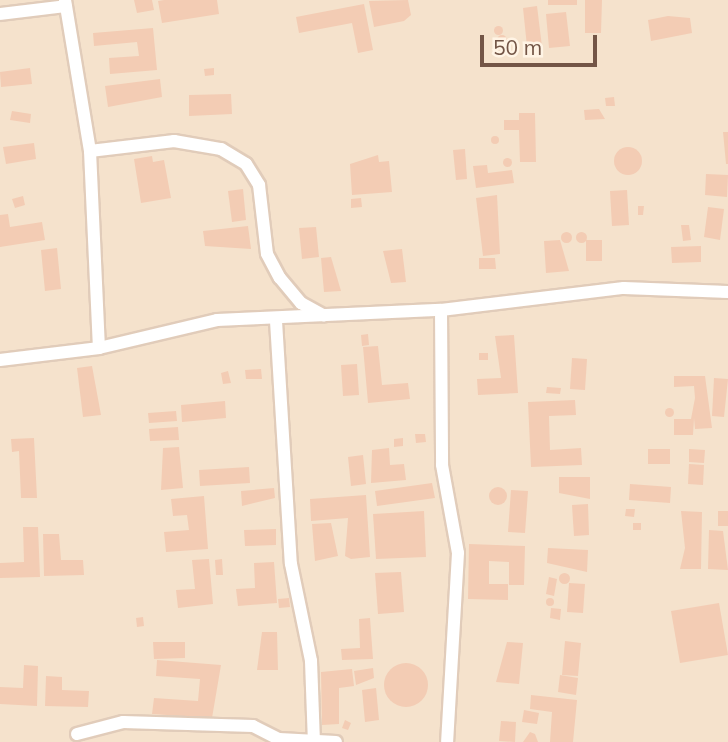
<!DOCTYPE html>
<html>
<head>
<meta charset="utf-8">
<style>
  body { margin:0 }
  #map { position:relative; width:728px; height:742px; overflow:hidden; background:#fdf0de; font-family:Mulish,sans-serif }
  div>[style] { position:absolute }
  .residential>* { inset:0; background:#f5e2cc }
  .building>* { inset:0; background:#f3ccb4 }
  .round { border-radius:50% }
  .roads { filter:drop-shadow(2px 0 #e1ccba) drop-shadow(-2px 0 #e1ccba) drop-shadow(0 2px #e1ccba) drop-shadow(0 -2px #e1ccba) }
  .street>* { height:12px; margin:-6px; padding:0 6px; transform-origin:6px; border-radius:6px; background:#fff }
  span { translate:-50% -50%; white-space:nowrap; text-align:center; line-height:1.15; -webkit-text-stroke:5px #fff4e5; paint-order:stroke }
  .scale { position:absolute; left:480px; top:35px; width:117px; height:32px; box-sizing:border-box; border:4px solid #735546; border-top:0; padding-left:9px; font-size:21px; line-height:24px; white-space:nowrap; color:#735546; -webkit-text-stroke:5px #fff4e5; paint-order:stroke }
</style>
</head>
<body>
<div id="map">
  <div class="residential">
    <i style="clip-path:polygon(0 0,728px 0,728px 742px,0 742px)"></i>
  </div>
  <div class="building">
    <i style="clip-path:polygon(134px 0,152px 0,154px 10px,137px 13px)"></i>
    <i style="clip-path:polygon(164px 0,217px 0,219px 14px,162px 23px,158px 1px)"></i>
    <i style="clip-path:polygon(408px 0,411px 15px,404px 21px,374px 27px,369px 1px)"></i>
    <i style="clip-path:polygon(548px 0,577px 0,577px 5px,548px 5px)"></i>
    <i style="clip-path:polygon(585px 0,602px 0,601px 33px,585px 33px)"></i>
    <i style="clip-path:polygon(364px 4px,373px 50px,358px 53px,352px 23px,299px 33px,296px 17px)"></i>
    <i style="clip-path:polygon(537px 6px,543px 55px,528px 56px,523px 8px)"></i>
    <i style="clip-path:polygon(566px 12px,570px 46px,549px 48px,546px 14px)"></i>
    <i style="clip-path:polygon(668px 16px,690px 18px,692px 33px,651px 41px,648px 20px)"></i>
    <i class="round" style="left:493.5px;top:25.5px;width:9px;height:9px"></i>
    <i style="clip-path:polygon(153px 28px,157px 70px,110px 74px,109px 58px,139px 56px,137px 42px,94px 46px,93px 33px)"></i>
    <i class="round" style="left:497px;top:35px;width:10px;height:10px"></i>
    <i style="clip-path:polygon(30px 68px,32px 84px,1px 87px,0 72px)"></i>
    <i style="clip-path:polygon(214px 68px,214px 75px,205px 76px,204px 69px)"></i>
    <i style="clip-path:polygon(160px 79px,162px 97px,108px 107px,105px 86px)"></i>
    <i style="clip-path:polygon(231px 94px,232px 114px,189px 116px,189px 95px)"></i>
    <i style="clip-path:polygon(614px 97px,615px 106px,606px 106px,605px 98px)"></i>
    <i style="clip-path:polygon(599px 109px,605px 119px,585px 120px,584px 110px)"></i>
    <i style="clip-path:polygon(12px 111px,31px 114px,30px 123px,10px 120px)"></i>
    <i style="clip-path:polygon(519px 113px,535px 113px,536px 162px,520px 162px,519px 130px,504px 130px,504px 120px,519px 120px)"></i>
    <i style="clip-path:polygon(723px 132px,728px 132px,728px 164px,726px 164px)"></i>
    <i class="round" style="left:491px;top:136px;width:8px;height:8px"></i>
    <i style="clip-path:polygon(34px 143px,36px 159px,6px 164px,3px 147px)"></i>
    <i class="round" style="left:614px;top:147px;width:28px;height:28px"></i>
    <i style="clip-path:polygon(465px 149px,467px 179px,456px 180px,453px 150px)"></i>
    <i style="clip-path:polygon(378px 155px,379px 162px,389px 161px,392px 192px,352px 195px,350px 164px)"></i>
    <i style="clip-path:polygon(152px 156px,153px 162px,164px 160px,171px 198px,141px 203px,134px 159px)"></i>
    <i class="round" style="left:502.5px;top:157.5px;width:9px;height:9px"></i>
    <i style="clip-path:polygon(487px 165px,488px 173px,512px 170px,514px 183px,476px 188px,473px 166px)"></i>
    <i style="clip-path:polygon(706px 174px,728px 175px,727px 197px,705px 195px)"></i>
    <i style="clip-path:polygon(243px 189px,246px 220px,232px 222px,228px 191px)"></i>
    <i style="clip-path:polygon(627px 190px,629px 225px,612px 226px,610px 191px)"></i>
    <i style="clip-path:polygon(497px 195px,500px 254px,483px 256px,476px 198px)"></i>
    <i style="clip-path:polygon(23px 196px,25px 205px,15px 208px,12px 199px)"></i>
    <i style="clip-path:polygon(361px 198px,362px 207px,351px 208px,351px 199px)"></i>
    <i style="clip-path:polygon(638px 206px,644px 206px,643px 215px,638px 215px)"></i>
    <i style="clip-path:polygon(708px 207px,724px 209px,720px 240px,704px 237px)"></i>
    <i style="clip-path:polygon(8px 214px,10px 227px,42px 222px,45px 240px,0 247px,0 215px)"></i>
    <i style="clip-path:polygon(681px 225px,689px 225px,691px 240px,683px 241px)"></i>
    <i style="clip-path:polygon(248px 226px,251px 249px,205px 246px,203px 231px)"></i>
    <i style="clip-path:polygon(316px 227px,319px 257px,302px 259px,299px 228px)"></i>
    <i class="round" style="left:575.5px;top:231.5px;width:11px;height:11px"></i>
    <i class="round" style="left:560.5px;top:231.5px;width:11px;height:11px"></i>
    <i style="clip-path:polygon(560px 240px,569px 271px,546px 273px,544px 241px)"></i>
    <i style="clip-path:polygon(586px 240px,602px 240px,602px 261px,586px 261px)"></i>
    <i style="clip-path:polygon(701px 246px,701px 262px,672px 263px,671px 247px)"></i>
    <i style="clip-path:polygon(57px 248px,61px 289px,45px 291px,41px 250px)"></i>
    <i style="clip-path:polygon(402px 249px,406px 282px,391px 283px,383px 251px)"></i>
    <i style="clip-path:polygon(331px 257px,341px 291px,324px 292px,321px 258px)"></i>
    <i style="clip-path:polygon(479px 258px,495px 258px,496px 269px,479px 269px)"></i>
    <i style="clip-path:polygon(368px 334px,369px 345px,362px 346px,361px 335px)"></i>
    <i style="clip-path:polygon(514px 335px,518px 393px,478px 395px,477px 379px,501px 378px,495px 336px)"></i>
    <i style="clip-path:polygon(378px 346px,382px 385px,408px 383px,410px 399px,368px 403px,363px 347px)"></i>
    <i style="clip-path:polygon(479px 353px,488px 353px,488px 360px,479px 360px)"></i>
    <i style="clip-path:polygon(572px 358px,587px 359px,585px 390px,570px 389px)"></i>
    <i style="clip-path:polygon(357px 364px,359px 395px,343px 396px,341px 365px)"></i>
    <i style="clip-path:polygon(92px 366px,101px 415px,83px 417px,77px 368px)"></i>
    <i style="clip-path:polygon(261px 369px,262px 379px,246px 379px,245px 370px)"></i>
    <i style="clip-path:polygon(228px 371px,231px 383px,223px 384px,221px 373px)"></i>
    <i style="clip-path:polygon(674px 376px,705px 376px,712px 428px,695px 429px,694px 418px,693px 435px,674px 435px,674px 419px,691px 419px,695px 398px,694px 386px,674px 387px)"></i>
    <i style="clip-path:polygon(714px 378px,728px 379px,724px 417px,712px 416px)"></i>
    <i style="clip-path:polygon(547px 387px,561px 388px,560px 394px,546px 393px)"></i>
    <i style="clip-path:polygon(575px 400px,576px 415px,549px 416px,550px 450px,581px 448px,582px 465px,531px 467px,528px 402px)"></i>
    <i style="clip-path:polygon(225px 401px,226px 418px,182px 422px,181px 405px)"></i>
    <i class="round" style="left:664.5px;top:407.5px;width:9px;height:9px"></i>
    <i style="clip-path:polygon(176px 411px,177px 421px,149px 423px,148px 413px)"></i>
    <i style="clip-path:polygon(178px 427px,179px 440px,150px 441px,149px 429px)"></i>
    <i style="clip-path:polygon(415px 434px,425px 434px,426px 442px,416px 443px)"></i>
    <i style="clip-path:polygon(34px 438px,37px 498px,21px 498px,19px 451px,12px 452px,11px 439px)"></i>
    <i style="clip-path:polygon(403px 438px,403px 446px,394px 447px,394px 439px)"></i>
    <i style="clip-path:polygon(179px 447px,183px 488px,161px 490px,163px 448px)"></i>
    <i style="clip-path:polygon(389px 448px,390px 465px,404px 464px,406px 480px,371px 483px,372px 450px)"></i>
    <i style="clip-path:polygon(648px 449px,670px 449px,670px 464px,648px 464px)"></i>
    <i style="clip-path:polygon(689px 449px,705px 450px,704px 463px,689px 462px)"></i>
    <i style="clip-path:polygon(363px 455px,366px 484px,351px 486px,348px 457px)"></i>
    <i style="clip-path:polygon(689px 464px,704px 465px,703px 485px,688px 484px)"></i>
    <i style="clip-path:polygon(249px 467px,250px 483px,200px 486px,199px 470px)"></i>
    <i style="clip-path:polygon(559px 477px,590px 477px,590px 499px,559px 493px)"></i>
    <i style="clip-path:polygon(432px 483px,435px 498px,377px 506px,375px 491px)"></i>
    <i style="clip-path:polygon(630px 484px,671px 487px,670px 503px,629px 500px)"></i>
    <i class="round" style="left:489px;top:487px;width:18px;height:18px"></i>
    <i style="clip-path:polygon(274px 488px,275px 498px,242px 506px,241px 491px)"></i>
    <i style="clip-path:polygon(511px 490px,528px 491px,525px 533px,508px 532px)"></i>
    <i style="clip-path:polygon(366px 495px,370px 557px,351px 559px,345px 556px,348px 518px,311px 521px,310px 499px)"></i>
    <i style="clip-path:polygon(204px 496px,208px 549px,166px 552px,164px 532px,189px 530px,187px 515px,173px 516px,171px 499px)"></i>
    <i style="clip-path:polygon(588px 504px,589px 535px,574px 536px,572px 505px)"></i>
    <i style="clip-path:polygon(626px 509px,635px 509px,634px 517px,625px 516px)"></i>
    <i style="clip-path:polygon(424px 511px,426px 557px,376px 559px,373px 514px)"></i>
    <i style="clip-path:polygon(681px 511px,702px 512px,701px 569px,680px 569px,685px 548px)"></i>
    <i style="clip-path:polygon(718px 511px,728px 511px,728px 526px,718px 526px)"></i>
    <i style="clip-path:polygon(331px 523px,338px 556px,315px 561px,312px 524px)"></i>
    <i style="clip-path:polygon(633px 523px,641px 523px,641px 530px,633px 530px)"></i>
    <i style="clip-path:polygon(23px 527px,38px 527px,40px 577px,0 578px,0 563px,24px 562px)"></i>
    <i style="clip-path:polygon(276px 529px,276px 545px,245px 546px,244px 530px)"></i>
    <i style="clip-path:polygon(709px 530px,723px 531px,728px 570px,708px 569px)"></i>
    <i style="clip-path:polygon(43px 534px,59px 534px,61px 560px,83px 560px,84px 575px,44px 576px)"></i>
    <i style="clip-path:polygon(469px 544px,525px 546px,524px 585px,509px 585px,509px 562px,489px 561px,489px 584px,508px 584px,508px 600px,468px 599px)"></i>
    <i style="clip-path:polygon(548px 548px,588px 550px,587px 572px,547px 563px)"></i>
    <i style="clip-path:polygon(209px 559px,213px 604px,178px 608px,176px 590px,195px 589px,192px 560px)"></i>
    <i style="clip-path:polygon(222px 559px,223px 575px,216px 575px,215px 560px)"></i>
    <i style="clip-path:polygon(274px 562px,277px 603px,238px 606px,236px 589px,255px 588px,254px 563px)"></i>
    <i style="clip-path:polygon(401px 572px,404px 612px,378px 614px,375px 573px)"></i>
    <i class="round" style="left:558.5px;top:572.5px;width:11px;height:11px"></i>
    <i style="clip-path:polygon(549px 577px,557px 579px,554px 596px,546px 594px)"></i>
    <i style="clip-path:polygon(569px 583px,585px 584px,583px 613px,567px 612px)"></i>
    <i class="round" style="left:546px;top:598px;width:8px;height:8px"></i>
    <i style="clip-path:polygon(289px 598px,290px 607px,279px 608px,278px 599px)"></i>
    <i style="clip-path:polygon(719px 603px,728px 655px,680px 663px,671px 611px)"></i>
    <i style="clip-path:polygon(551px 608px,561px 609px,560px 620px,550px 618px)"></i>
    <i style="clip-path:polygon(143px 617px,144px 626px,137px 627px,136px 618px)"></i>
    <i style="clip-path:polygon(370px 618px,373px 659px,342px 660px,341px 649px,360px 648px,359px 619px)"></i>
    <i style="clip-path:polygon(262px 632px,277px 632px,278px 670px,257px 670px)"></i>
    <i style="clip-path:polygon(565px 641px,581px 643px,578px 676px,562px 675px)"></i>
    <i style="clip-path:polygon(153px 642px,185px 642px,185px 658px,154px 659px)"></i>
    <i style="clip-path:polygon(507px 642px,523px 643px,519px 684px,496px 682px)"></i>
    <i style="clip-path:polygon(157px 660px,221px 665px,212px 718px,152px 714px,154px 698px,198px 701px,200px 679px,156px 676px)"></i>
    <i class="round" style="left:384px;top:663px;width:44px;height:44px"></i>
    <i style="clip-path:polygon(24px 665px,38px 666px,37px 706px,0 704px,0 687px,23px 688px)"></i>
    <i style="clip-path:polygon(373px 668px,374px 678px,356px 685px,354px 671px)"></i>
    <i style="clip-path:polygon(352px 669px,354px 686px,339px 688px,339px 724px,322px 725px,321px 672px)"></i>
    <i style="clip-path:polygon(560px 675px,578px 678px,576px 695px,558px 692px)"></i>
    <i style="clip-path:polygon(46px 676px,62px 677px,62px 690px,89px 691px,88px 707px,45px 706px)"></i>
    <i style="clip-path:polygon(376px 688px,379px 720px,365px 722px,362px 690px)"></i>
    <i style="clip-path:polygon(531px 695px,577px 700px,573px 742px,550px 742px,552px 712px,530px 709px)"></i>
    <i style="clip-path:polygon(524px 710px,539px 713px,537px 724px,522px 722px)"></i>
    <i style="clip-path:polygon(345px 720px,351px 723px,348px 730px,342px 728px)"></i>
    <i style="clip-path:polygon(501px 721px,516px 722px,515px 742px,499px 741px)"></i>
    <i style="clip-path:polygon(530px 732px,535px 734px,538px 742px,523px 742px)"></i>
  </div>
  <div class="roads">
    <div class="street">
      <i style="left:65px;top:0;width:153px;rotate:80.6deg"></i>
      <i style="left:90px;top:151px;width:197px;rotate:87.4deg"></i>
      <i style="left:0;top:14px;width:66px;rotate:-6.9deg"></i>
      <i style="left:90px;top:151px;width:85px;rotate:-6.8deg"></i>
      <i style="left:174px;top:141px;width:48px;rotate:9.7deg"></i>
      <i style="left:221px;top:149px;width:29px;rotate:31deg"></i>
      <i style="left:246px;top:164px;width:25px;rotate:58deg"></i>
      <i style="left:259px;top:185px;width:69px;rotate:83.4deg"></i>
      <i style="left:267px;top:254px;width:27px;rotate:62deg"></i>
      <i style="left:280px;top:278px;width:33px;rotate:50deg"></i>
      <i style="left:301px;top:303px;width:26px;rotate:29deg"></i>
      <i style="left:441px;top:310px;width:155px;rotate:89.6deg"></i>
      <i style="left:442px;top:465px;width:89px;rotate:79.7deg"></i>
      <i style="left:458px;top:553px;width:189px;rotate:93.3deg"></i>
      <i style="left:276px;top:321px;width:243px;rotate:86.5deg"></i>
      <i style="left:291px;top:564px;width:99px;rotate:78.3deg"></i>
      <i style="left:311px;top:661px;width:81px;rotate:87.9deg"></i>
      <i style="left:0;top:360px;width:100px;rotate:-6.9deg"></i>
      <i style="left:99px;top:348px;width:121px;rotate:-13.3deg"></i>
      <i style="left:217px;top:320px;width:224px;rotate:-2.6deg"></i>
      <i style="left:441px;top:310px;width:184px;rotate:-6.9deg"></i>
      <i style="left:624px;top:288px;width:104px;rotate:2.2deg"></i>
      <i style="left:77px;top:734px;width:48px;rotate:-14.6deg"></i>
      <i style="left:123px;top:722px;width:130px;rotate:1.8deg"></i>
      <i style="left:253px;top:726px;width:29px;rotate:27deg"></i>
      <i style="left:279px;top:739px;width:57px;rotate:3deg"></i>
    </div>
  </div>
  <div class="scale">50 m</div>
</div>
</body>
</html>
